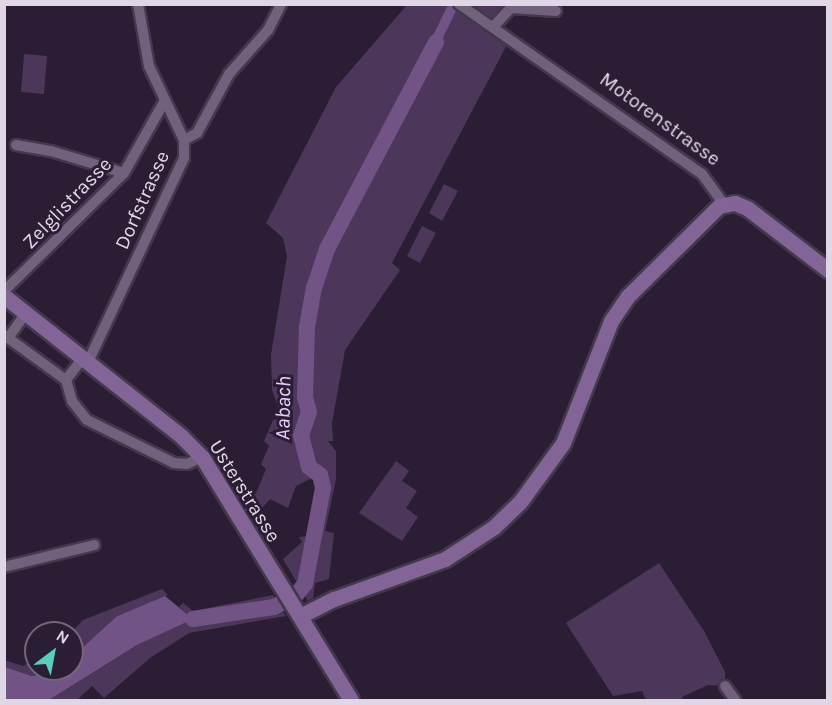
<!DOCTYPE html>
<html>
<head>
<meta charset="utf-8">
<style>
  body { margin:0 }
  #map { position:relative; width:832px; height:705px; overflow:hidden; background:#2b1d34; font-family:Karla,sans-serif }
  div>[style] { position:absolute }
  .green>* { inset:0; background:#4c375a }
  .water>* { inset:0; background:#715385 }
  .river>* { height:16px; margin:-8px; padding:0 8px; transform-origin:8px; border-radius:8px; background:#715385 }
  .roads { filter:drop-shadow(2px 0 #44384c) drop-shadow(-2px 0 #44384c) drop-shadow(0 2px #44384c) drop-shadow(0 -2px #44384c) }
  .street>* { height:10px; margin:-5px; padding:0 5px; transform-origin:5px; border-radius:5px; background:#71617c }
  .secondary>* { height:15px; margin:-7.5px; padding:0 7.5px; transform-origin:7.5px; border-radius:7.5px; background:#836497 }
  span { translate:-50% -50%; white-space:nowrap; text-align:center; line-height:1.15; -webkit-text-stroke:6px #2b1d34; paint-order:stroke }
  .street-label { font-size:20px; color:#e0d7e6 }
  .water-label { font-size:21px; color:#e9cefd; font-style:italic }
  .frame { position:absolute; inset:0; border:6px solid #e0d7e6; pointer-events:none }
  .north { position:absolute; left:24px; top:621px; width:60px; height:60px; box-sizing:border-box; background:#2b1d34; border:2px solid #73677b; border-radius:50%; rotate:32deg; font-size:16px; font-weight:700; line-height:24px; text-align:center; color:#e0d7e6 }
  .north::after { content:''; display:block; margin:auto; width:21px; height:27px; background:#5acebd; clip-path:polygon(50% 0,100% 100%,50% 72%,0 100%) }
</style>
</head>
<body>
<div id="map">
  <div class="green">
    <i style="clip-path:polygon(407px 5px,525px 5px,511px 8px,494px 25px,511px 37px,392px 263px,400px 270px,345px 350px,332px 423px,333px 441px,328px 441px,336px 451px,336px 479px,325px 531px,334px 533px,329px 579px,315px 583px,313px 598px,308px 601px,283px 559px,302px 542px,299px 537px,309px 536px,319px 481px,310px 479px,296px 486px,288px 508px,270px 499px,251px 521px,230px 485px,256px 493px,266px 469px,261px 464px,269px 446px,264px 441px,273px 420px,282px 418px,272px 390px,271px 355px,287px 256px,283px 238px,266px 223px,336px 87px)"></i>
    <i style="clip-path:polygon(24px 54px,47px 56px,44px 94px,21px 92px)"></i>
    <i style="clip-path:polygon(444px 184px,458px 191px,442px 221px,429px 213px)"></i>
    <i style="clip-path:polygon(422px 226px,436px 233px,420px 263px,407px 256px)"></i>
    <i style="clip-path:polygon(396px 461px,409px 471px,402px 481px,417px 491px,406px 508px,418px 517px,402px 541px,359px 513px)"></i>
    <i style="clip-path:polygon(659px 563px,704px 631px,725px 672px,725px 686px,708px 685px,682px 697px,683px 700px,646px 700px,642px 691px,613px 696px,566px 623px)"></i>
    <i style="clip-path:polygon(162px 589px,168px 595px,117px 616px,72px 657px,71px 633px,83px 620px)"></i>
    <i style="clip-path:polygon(273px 595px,286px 616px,189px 633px,150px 658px,104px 698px,92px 686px,77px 700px,49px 700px,137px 645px,192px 618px,179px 607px,183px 603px,193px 611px)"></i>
    <i style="clip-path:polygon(36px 659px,36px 669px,58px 669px,52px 675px,32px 676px,5px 667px,4px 660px,23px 666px)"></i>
  </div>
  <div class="water">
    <i style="clip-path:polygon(448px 5px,459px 5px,435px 54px,426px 62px,425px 52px)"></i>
    <i style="clip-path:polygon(165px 596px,193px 619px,137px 645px,49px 700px,5px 700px,5px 667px,32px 676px,72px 669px,72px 657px,117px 616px)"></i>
  </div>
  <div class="river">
    <i style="left:193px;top:619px;width:82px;rotate:-8.4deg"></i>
    <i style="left:274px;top:607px;width:25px;rotate:-29deg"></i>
    <i style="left:296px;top:595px;width:14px;rotate:-51deg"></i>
    <i style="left:305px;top:584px;width:98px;rotate:-79.4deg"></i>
    <i style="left:323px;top:488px;width:13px;rotate:-103deg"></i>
    <i style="left:320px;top:475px;width:14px;rotate:-144deg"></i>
    <i style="left:309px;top:467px;width:32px;rotate:-104deg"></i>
    <i style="left:301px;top:436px;width:25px;rotate:-72deg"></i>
    <i style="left:309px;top:412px;width:16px;rotate:-105deg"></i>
    <i style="left:305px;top:397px;width:70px;rotate:-88.4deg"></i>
    <i style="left:307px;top:327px;width:40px;rotate:-80deg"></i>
    <i style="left:314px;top:288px;width:41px;rotate:-71.6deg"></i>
    <i style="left:327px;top:249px;width:234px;rotate:-62.2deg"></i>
  </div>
  <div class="roads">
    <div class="street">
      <i style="left:459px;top:4px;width:297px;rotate:35deg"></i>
      <i style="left:702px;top:174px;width:37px;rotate:54deg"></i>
      <i style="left:494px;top:26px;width:25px;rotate:-47deg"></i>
      <i style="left:511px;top:8px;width:45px;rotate:3.8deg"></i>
      <i style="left:184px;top:140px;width:15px;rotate:-28deg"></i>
      <i style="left:197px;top:133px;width:67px;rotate:-61.5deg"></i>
      <i style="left:229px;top:74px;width:59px;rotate:-48.4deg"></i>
      <i style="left:268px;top:30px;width:29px;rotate:-63deg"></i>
      <i style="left:16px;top:145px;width:36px;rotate:10deg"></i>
      <i style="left:51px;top:151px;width:76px;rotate:16.8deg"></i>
      <i style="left:4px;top:291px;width:168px;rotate:-44.5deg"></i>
      <i style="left:124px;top:173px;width:81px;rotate:-60.6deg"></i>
      <i style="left:4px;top:335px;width:77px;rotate:36deg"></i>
      <i style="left:9px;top:337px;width:29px;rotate:-55deg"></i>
      <i style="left:83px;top:358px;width:28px;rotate:128deg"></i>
      <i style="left:66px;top:380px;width:22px;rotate:74deg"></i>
      <i style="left:72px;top:401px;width:24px;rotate:52deg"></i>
      <i style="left:87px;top:420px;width:97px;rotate:26.3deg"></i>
      <i style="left:174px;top:463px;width:13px;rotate:4deg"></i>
      <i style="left:187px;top:464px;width:17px;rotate:-25deg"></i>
      <i style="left:88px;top:362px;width:225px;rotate:-64.8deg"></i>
      <i style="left:184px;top:158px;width:18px;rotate:-90deg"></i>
      <i style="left:184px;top:140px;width:82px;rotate:-115.3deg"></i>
      <i style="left:149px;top:66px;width:63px;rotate:-100.1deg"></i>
      <i style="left:4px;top:567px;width:93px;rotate:-13.7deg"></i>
      <i style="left:725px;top:686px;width:17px;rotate:54deg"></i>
    </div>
    <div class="secondary">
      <i style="left:4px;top:296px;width:226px;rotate:38.3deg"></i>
      <i style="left:181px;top:436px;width:30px;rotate:45deg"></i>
      <i style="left:202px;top:457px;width:285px;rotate:58.5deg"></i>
      <i style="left:300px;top:616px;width:38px;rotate:-27deg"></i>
      <i style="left:334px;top:599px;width:118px;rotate:-19.8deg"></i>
      <i style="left:445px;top:559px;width:59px;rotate:-33.1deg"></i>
      <i style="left:494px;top:527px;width:36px;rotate:-44deg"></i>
      <i style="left:520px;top:502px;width:73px;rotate:-53.9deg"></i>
      <i style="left:563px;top:443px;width:131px;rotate:-68.5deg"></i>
      <i style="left:611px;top:321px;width:30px;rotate:-56deg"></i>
      <i style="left:628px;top:296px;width:128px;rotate:-44.7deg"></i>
      <i style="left:719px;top:206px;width:16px;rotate:-11deg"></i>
      <i style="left:735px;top:203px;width:13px;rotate:23deg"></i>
      <i style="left:747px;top:208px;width:102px;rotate:37.4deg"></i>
    </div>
  </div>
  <div class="street-label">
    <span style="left:660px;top:119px;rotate:36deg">Motorenstrasse</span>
    <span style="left:142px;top:200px;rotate:-66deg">Dorfstrasse</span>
    <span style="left:67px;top:203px;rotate:-46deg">Zelglistrasse</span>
    <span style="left:245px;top:491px;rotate:58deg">Usterstrasse</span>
  </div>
  <div class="water-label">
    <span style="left:283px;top:408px;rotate:-89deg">Aabach</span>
  </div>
  <div class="frame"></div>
  <div class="north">N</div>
</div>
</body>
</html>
